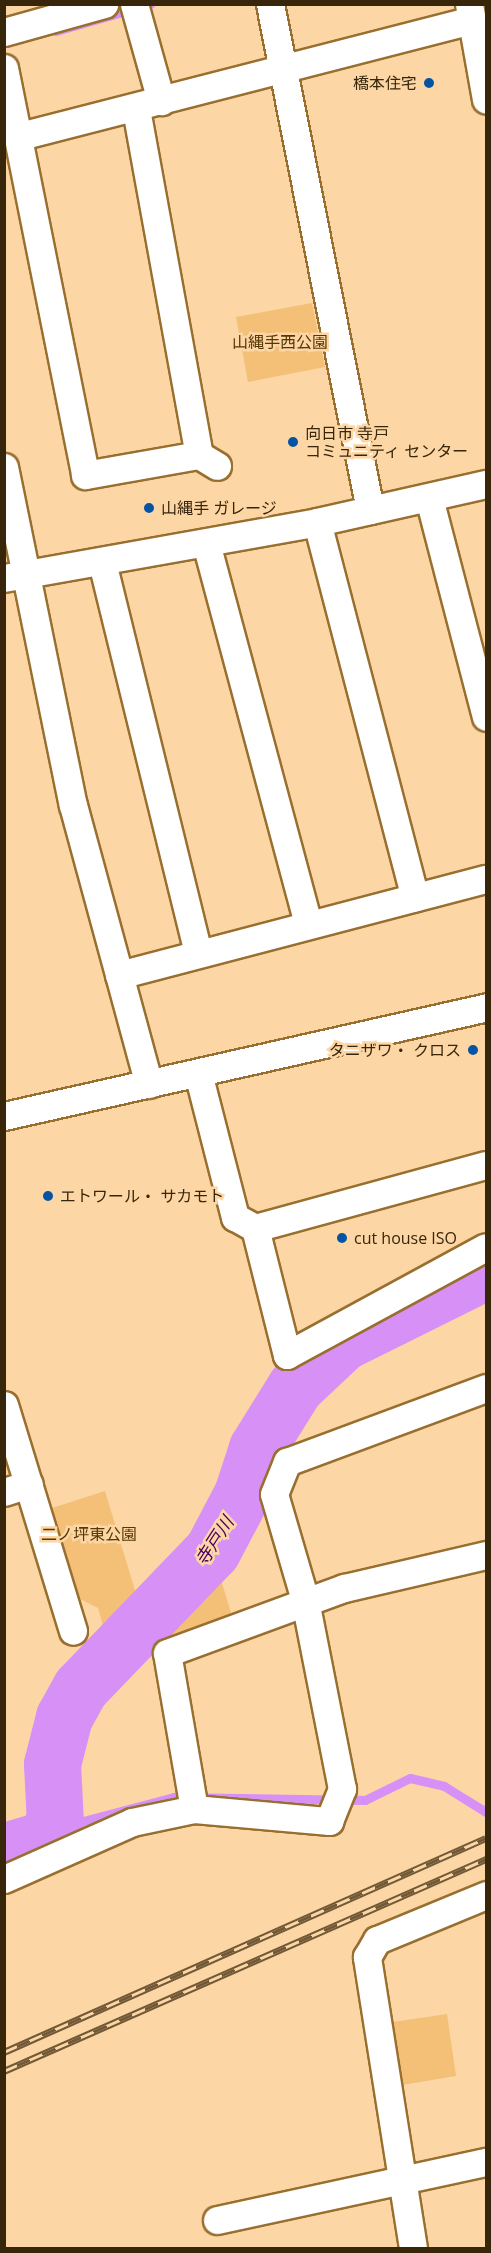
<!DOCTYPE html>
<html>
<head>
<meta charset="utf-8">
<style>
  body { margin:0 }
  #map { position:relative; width:491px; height:2253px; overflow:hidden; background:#fcd6a4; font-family:"Open Sans","Noto Sans JP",sans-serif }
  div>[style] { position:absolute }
  .green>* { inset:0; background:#f4c078 }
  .stream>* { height:9px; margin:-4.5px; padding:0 4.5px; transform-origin:4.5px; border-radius:4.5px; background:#d690f6 }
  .river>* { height:57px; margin:-28.5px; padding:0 28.5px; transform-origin:28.5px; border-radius:28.5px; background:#d690f6 }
  .roads { filter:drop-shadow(2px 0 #996f2f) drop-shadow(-2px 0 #996f2f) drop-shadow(0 2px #996f2f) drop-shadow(0 -2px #996f2f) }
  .street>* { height:27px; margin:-13.5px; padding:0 13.5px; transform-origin:13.5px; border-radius:13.5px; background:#fff }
  .rail>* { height:7px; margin-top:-3.5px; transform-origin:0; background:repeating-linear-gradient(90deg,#fcd6a4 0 14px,#715937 0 28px); box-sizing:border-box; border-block:2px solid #715937 }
  .dots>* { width:16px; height:16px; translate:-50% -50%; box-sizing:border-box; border:3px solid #fcd6a4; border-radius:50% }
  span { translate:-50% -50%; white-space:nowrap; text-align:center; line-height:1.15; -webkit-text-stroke:5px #fcd6a4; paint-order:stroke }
  .poi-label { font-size:16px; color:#38260b }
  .right { translate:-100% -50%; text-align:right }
  .left { translate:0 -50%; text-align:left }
  .park-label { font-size:16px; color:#563803 }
  .water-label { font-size:18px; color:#4a0062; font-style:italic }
  .frame { position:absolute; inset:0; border:6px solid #38260b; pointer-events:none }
</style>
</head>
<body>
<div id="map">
  <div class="green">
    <i style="clip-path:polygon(312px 303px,325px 367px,248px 382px,236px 317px)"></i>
    <i style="clip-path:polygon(105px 1491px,140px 1607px,106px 1636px,98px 1608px,80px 1599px,52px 1508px)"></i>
    <i style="clip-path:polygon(219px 1573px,231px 1613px,166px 1643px,161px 1624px)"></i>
    <i style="clip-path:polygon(447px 2014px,456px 2076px,396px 2086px,386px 2023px)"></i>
  </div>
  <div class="stream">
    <i style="left:56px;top:31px;width:98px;rotate:-16deg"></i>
    <i style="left:55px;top:1823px;width:28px;rotate:-4deg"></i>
    <i style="left:83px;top:1821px;width:94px;rotate:-14.8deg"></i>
    <i style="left:174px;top:1797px;width:191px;rotate:0.9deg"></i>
    <i style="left:365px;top:1800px;width:50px;rotate:-26.1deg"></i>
    <i style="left:410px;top:1778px;width:35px;rotate:13deg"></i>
    <i style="left:444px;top:1786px;width:49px;rotate:31.8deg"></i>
  </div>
  <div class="river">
    <i style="left:4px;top:1851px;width:40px;rotate:-16deg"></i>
    <i style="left:42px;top:1840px;width:21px;rotate:-53deg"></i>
    <i style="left:55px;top:1823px;width:59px;rotate:-92.9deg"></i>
    <i style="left:52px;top:1764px;width:49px;rotate:-75.7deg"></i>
    <i style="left:64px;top:1717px;width:33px;rotate:-61deg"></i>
    <i style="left:80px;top:1688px;width:190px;rotate:-46.1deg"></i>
    <i style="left:212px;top:1551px;width:64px;rotate:-62.2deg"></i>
    <i style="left:242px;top:1494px;width:48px;rotate:-71.9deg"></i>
    <i style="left:257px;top:1448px;width:72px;rotate:-58.1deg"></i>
    <i style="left:295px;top:1387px;width:66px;rotate:-43.2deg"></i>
    <i style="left:343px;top:1342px;width:160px;rotate:-26.4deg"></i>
  </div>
  <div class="roads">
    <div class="street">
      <i style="left:134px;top:4px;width:101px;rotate:74.4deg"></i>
      <i style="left:270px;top:4px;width:516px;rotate:78.82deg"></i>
      <i style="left:469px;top:4px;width:97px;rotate:79.9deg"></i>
      <i style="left:4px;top:32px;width:104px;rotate:-15.6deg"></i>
      <i style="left:4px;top:68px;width:415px;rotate:78.7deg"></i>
      <i style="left:85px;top:475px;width:116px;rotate:-10deg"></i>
      <i style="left:136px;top:109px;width:352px;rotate:79.7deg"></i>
      <i style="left:199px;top:455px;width:21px;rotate:31deg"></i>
      <i style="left:20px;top:136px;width:467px;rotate:-14.4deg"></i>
      <i style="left:4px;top:467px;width:345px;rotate:78.5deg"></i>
      <i style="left:73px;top:805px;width:289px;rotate:74.8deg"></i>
      <i style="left:429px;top:498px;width:226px;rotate:75.4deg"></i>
      <i style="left:317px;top:522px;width:388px;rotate:75.4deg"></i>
      <i style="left:206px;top:543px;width:395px;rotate:75deg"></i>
      <i style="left:102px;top:562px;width:403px;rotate:76.2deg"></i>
      <i style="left:4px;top:578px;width:318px;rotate:-10.1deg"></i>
      <i style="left:317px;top:522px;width:173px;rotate:-12.7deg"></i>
      <i style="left:119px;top:975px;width:379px;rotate:-14.7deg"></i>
      <i style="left:198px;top:1073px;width:149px;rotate:75.6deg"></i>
      <i style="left:235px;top:1217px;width:23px;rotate:29deg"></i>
      <i style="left:255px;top:1228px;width:131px;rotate:75.9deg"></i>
      <i style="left:287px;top:1355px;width:226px;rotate:-28.5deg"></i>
      <i style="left:4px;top:1116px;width:494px;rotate:-12.7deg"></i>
      <i style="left:255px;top:1228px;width:239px;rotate:-15.3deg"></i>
      <i style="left:4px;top:1405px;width:236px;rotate:73deg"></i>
      <i style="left:4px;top:1492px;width:26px;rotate:-18deg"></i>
      <i style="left:194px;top:1809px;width:158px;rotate:-99.8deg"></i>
      <i style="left:167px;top:1653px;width:189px;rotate:-20.2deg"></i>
      <i style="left:344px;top:1588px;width:146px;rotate:-13.1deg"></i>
      <i style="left:4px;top:1879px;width:140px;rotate:-24deg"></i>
      <i style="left:132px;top:1822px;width:63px;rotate:-11.8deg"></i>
      <i style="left:194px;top:1809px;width:136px;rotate:5.1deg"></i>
      <i style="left:329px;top:1821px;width:35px;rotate:-68deg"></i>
      <i style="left:342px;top:1789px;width:193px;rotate:-101.1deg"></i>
      <i style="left:305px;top:1600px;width:110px;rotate:-106.3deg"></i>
      <i style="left:274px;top:1494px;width:35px;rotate:-68deg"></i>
      <i style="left:287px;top:1462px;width:212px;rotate:-20.4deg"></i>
      <i style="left:217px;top:2220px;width:275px;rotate:-12.2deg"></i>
      <i style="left:413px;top:2248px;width:295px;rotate:-99deg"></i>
      <i style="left:367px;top:1957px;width:20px;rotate:-60deg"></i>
      <i style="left:377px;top:1940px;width:118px;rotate:-22.4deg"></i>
    </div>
  </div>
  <div class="rail">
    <i style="left:4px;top:2052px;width:527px;rotate:-23.94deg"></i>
    <i style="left:4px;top:2071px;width:527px;rotate:-23.74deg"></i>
  </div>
  <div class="dots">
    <i style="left:429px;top:83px;background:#0554a3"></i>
    <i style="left:293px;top:442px;background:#0554a3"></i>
    <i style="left:149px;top:508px;background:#0554a3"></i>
    <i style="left:473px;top:1050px;background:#0554a3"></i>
    <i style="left:48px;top:1196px;background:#0554a3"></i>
    <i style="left:342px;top:1238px;background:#0554a3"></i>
  </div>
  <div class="poi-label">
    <span class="right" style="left:417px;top:83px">橋本住宅</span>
    <span class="left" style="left:305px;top:442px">向日市 寺戸<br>コミュニティ センター</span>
    <span class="left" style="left:161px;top:508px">山縄手 ガレージ</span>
    <span class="right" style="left:461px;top:1050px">タニザワ・ クロス</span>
    <span class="left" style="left:60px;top:1196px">エトワール・ サカモト</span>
    <span class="left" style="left:354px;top:1238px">cut house ISO</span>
  </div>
  <div class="park-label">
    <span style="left:280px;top:342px">山縄手西公園</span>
    <span style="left:89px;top:1534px">二ノ坪東公園</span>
  </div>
  <div class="water-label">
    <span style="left:214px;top:1541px;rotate:-57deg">寺戸川</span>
  </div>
  <div class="frame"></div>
</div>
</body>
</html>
